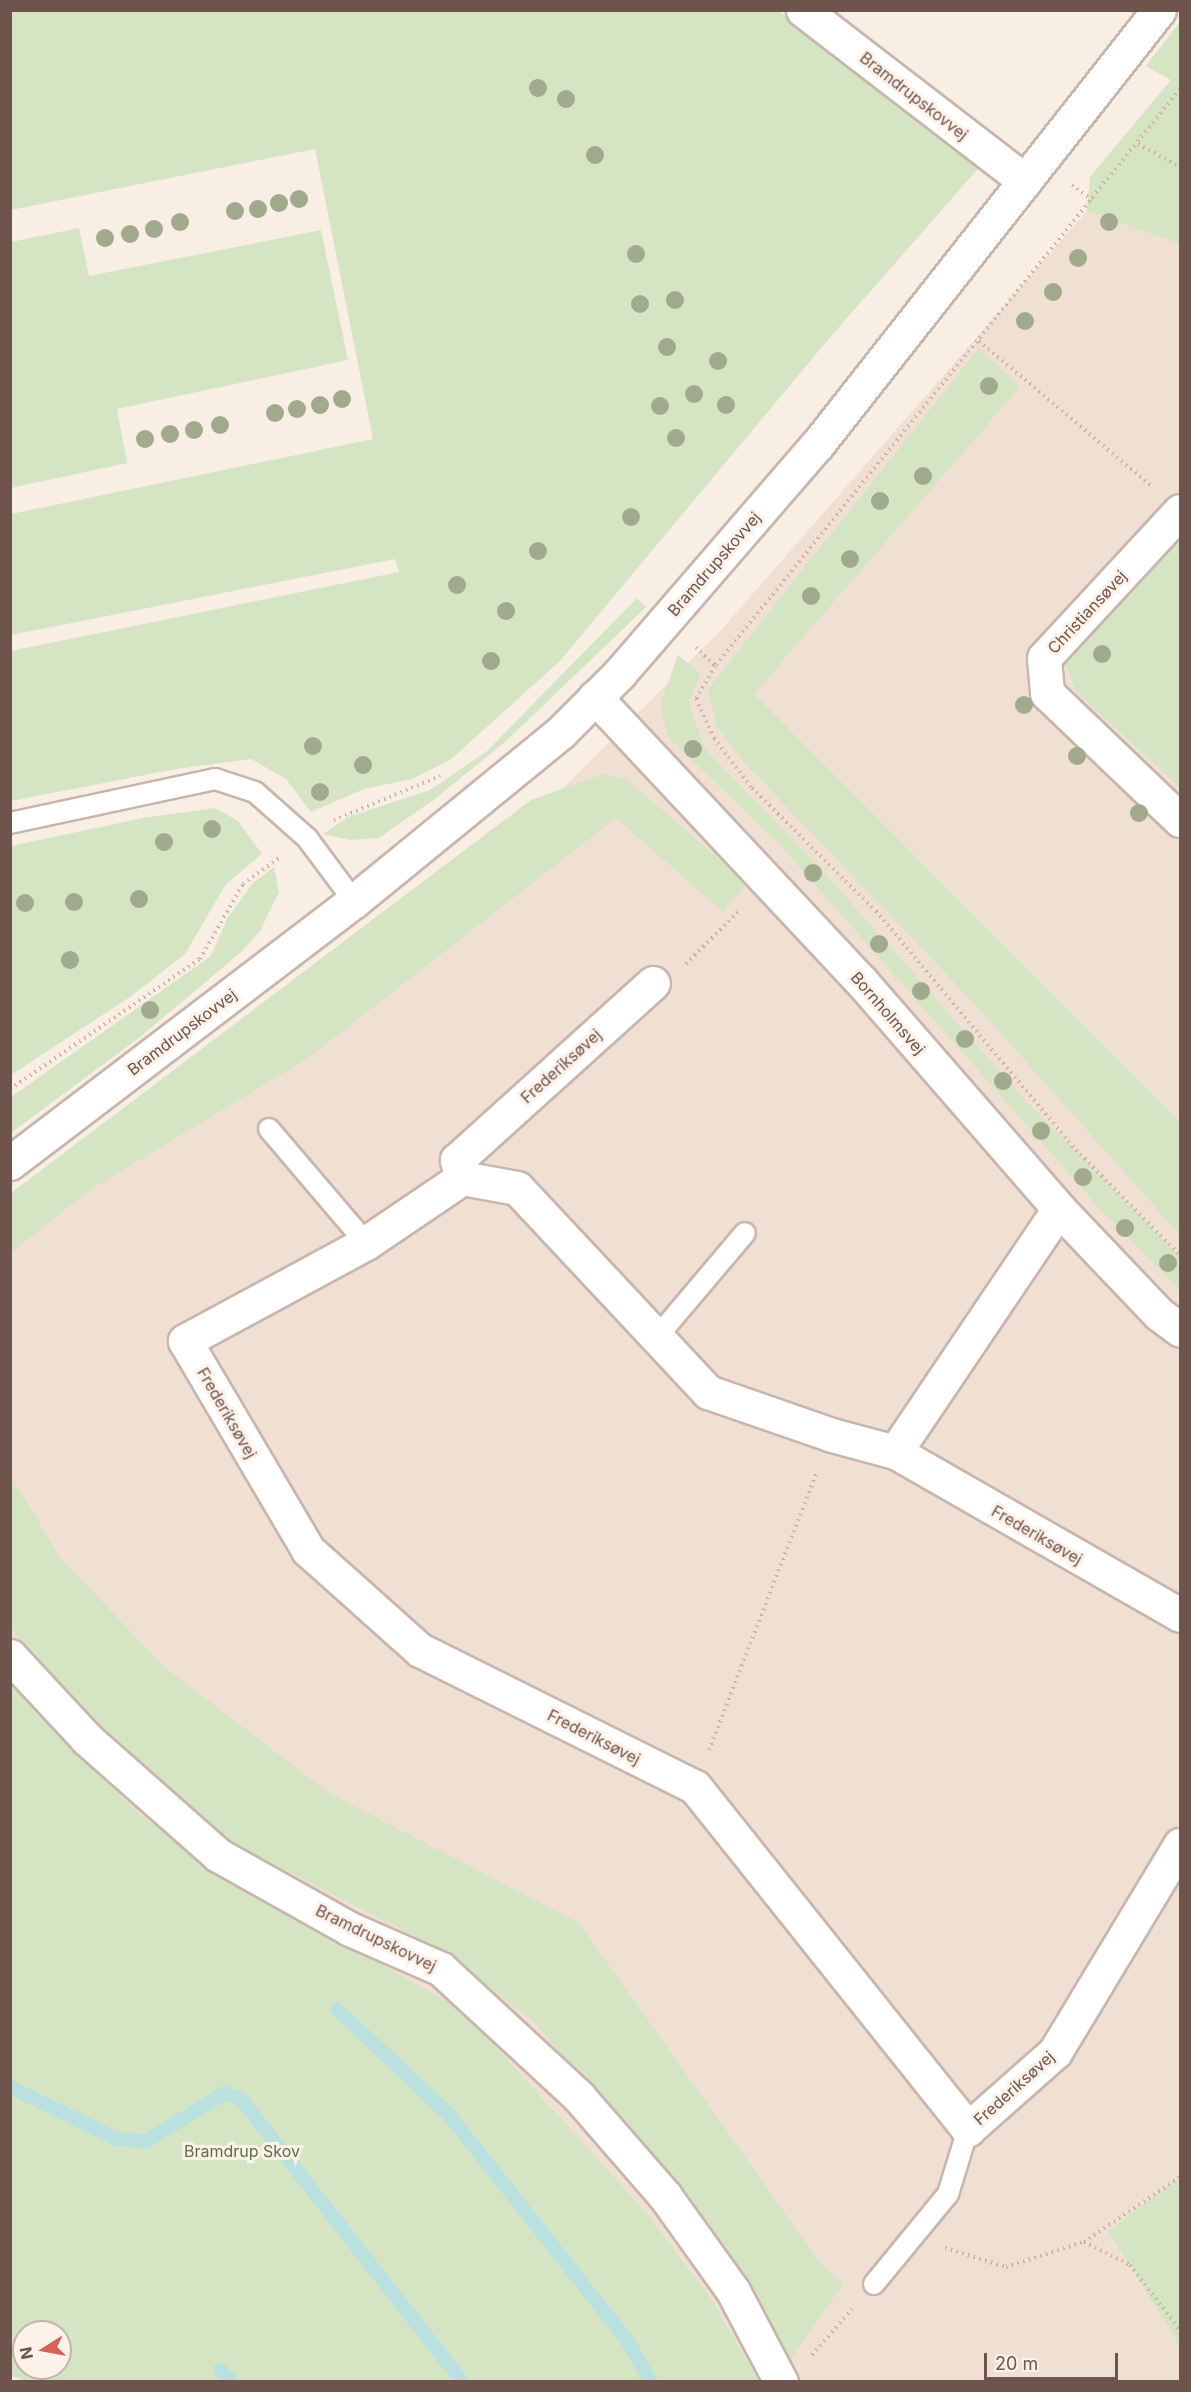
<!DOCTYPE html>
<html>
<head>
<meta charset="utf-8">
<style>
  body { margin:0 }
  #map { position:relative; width:1191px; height:2392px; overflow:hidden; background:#f9eee3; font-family:Inter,sans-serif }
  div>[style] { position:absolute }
  .residential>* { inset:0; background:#f0dfd3 }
  .green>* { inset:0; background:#d5e5c4 }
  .stream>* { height:14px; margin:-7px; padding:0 7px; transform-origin:7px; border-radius:7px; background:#bae0e0 }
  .path>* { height:4px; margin-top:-2px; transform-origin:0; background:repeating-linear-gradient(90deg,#d0aea2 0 1.5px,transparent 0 6px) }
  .roads { filter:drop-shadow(2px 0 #c8b5ab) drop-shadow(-2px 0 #c8b5ab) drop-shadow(0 2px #c8b5ab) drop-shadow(0 -2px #c8b5ab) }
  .lane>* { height:20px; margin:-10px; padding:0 10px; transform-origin:10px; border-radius:10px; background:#fff }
  .street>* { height:33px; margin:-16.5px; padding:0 16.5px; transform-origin:16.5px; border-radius:16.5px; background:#fff }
  .secondary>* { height:33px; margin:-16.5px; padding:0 16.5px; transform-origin:16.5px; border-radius:16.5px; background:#fff }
  .trees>* { width:18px; height:18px; margin:-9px; border-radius:50%; background:#a1aa8d }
  span { translate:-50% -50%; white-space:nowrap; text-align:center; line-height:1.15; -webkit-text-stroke:6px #fdf2e9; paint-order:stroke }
  .street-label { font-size:16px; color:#6e544c }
  .park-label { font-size:16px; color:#597346 }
  .frame { position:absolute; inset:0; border:12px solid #6e544c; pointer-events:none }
  .north { position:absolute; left:12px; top:2320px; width:60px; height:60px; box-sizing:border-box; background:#fdf2e9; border:2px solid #c4b3aa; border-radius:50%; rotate:259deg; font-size:16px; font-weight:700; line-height:24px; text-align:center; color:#6e544c }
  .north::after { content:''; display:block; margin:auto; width:21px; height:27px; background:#d66155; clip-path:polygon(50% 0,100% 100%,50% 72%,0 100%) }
  .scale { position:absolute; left:984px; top:2353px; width:134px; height:27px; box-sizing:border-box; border:3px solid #6e544c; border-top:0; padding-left:8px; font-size:18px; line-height:21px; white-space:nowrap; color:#6e544c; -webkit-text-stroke:4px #fdf2e9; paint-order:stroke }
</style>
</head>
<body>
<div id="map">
  <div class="residential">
    <i style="clip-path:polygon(1180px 22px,1180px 2176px,1108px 2231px,1180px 2347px,1180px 2381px,759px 2381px,710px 2297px,645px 2211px,229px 1878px,141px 1815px,71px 1749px,11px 1682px,10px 1208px,554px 797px,722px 629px,1087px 211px,1090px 177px,1171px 80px,1146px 66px)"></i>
  </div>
  <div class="green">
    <i style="clip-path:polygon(11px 11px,779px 11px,983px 163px,832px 335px,560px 661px,450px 760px,412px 779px,364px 789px,311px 812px,286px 779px,251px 759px,176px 769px,11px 801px,11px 651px,399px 572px,395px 559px,11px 635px,11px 514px,373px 439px,315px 149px,11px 210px)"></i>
    <i style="clip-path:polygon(1180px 22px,1180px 244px,1087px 211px,1090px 177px,1171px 80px,1146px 66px)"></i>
    <i style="clip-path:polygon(79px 228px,89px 276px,321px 230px,348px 360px,117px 409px,127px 463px,11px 488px,11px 242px)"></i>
    <i style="clip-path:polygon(979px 348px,1020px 387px,754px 694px,1180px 1122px,1180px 1235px,971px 1000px,742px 760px,716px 725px,708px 689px)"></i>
    <i style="clip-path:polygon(1180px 539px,1180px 788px,1077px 692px,1064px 664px)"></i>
    <i style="clip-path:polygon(637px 598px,646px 607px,505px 742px,436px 798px,379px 838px,350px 840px,323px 834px,348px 817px,430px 790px,487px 751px)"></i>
    <i style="clip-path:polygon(678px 655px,700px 673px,689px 705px,705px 749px,824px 872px,1027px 1102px,1180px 1256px,1180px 1290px,1101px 1210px,780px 845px,668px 737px,660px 705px)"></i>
    <i style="clip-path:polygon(604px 774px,628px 780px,747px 884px,723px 912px,616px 818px,308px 1058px,90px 1190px,11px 1253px,11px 1193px,531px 800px)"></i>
    <i style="clip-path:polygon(215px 808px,238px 821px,262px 854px,226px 884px,185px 954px,130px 997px,11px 1075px,11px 846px,143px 818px)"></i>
    <i style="clip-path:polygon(274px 867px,279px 892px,260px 931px,240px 953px,140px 1037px,11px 1133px,11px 1097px,211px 956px,228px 917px,253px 883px)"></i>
    <i style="clip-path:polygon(10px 1474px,60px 1558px,166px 1668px,329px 1793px,579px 1923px,824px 2268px,844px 2283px,790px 2360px,690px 2206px,532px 2020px,431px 1945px,239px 1846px,115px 1751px,11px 1629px)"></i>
    <i style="clip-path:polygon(evenodd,10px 1682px,71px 1749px,141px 1815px,229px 1878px,462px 2010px,645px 2211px,710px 2297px,759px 2381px,28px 2382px,11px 2376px,10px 1682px,24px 2332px,60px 2332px,60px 2368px,24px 2368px,24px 2332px)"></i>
    <i style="clip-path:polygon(1180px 2176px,1180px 2347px,1108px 2231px)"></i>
  </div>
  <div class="stream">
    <i style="left:337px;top:2009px;width:156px;rotate:43.4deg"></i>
    <i style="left:450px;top:2116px;width:285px;rotate:51.7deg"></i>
    <i style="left:627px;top:2340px;width:48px;rotate:60.3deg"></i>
    <i style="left:10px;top:2087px;width:119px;rotate:25.9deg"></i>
    <i style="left:117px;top:2139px;width:29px;rotate:4deg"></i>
    <i style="left:146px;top:2141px;width:92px;rotate:-31.3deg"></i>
    <i style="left:225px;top:2093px;width:18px;rotate:22deg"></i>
    <i style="left:242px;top:2100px;width:358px;rotate:52deg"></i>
    <i style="left:220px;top:2370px;width:17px;rotate:45deg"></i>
  </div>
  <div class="path">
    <i style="left:1180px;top:89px;width:741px;rotate:128.87deg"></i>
    <i style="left:715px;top:666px;width:38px;rotate:120deg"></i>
    <i style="left:696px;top:699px;width:43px;rotate:65.2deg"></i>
    <i style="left:714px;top:738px;width:63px;rotate:52.8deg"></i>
    <i style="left:752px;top:788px;width:175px;rotate:44.8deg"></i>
    <i style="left:876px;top:911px;width:312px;rotate:50.1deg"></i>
    <i style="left:1076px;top:1150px;width:148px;rotate:45.3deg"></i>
    <i style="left:1138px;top:144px;width:48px;rotate:28.7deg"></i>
    <i style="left:1072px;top:185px;width:25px;rotate:37deg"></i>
    <i style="left:979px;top:341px;width:224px;rotate:40.1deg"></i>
    <i style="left:696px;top:647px;width:27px;rotate:45deg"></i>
    <i style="left:334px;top:820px;width:115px;rotate:-22.5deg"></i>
    <i style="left:686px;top:964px;width:76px;rotate:-45deg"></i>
    <i style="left:10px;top:1089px;width:230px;rotate:-34.4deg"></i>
    <i style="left:200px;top:959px;width:86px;rotate:-60.2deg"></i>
    <i style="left:243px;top:884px;width:44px;rotate:-35.8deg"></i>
    <i style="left:709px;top:1750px;width:298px;rotate:-68.8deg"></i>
    <i style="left:1084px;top:2242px;width:51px;rotate:26.6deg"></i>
    <i style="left:1130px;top:2265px;width:82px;rotate:52.4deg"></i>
    <i style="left:945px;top:2248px;width:64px;rotate:17.3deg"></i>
    <i style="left:1006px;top:2267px;width:82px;rotate:-17.8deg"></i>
    <i style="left:1084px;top:2242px;width:116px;rotate:-34.1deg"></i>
    <i style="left:812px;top:2355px;width:61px;rotate:-49deg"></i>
  </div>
  <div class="roads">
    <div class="lane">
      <i style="left:10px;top:823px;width:210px;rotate:-12.1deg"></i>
      <i style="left:215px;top:779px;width:42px;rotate:18deg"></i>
      <i style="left:255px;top:792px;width:69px;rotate:41.5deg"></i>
      <i style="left:307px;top:838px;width:79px;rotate:53.3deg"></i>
      <i style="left:269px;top:1129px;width:150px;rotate:49.6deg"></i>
      <i style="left:657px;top:1337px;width:136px;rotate:-49.8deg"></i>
      <i style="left:874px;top:2284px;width:117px;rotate:-50.6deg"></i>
      <i style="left:948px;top:2194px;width:68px;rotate:-72.9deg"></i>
    </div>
    <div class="street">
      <i style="left:803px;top:10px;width:280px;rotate:37.6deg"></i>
      <i style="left:1180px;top:511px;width:200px;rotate:132.8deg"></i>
      <i style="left:1044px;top:658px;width:35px;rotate:85deg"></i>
      <i style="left:1047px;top:693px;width:184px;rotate:43.7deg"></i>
      <i style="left:595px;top:697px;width:389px;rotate:46.9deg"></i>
      <i style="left:861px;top:981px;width:302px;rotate:49deg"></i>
      <i style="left:1059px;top:1209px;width:145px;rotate:46.4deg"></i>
      <i style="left:1159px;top:1314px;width:26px;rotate:37deg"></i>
      <i style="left:462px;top:1178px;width:19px;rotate:-106deg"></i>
      <i style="left:457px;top:1160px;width:264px;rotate:-42.1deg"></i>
      <i style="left:895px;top:1452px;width:293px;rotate:-56deg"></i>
      <i style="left:1180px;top:1615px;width:328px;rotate:-150.2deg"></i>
      <i style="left:895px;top:1452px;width:65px;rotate:-164.9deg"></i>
      <i style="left:832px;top:1435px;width:131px;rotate:-160.9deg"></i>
      <i style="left:708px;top:1392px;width:279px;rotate:-133.1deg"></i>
      <i style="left:517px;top:1188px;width:56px;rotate:-169.7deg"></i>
      <i style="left:462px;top:1178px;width:116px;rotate:145.9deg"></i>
      <i style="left:366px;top:1243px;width:206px;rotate:151.6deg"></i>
      <i style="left:185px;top:1341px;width:243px;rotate:59.5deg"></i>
      <i style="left:308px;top:1550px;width:150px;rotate:41.8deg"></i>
      <i style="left:420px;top:1650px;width:307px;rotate:26.5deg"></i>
      <i style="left:695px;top:1787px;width:438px;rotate:51.4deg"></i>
      <i style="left:968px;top:2129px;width:116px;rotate:-41.5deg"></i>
      <i style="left:1055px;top:2052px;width:242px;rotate:-58.9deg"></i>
      <i style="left:10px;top:1656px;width:113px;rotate:47.1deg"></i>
      <i style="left:87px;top:1739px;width:175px;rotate:41.5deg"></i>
      <i style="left:218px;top:1855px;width:151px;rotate:29.3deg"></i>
      <i style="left:350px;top:1929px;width:99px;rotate:23.7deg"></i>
      <i style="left:441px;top:1969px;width:188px;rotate:42.8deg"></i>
      <i style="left:579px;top:2097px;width:131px;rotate:49deg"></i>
      <i style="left:665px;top:2196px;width:117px;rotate:54.4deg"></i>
      <i style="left:733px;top:2291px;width:103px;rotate:62.2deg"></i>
    </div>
    <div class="secondary">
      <i style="left:10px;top:1163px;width:432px;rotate:-37.3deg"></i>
      <i style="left:354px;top:901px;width:267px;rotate:-39.2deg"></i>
      <i style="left:561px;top:732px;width:82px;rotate:-45deg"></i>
      <i style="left:619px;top:674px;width:303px;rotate:-49.2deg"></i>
      <i style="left:817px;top:445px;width:553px;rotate:-51.83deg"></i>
    </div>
  </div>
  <div class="trees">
    <i style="left:538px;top:88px"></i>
    <i style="left:566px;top:99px"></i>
    <i style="left:595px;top:155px"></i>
    <i style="left:299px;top:199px"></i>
    <i style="left:279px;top:203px"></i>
    <i style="left:258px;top:209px"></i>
    <i style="left:235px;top:211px"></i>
    <i style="left:180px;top:222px"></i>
    <i style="left:1109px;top:222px"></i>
    <i style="left:154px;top:229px"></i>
    <i style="left:130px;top:234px"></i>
    <i style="left:105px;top:238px"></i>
    <i style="left:636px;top:254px"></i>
    <i style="left:1078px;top:258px"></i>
    <i style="left:1053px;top:292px"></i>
    <i style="left:675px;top:300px"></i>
    <i style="left:640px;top:304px"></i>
    <i style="left:1025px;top:321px"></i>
    <i style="left:667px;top:347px"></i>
    <i style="left:718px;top:361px"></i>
    <i style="left:989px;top:386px"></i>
    <i style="left:694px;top:394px"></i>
    <i style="left:342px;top:399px"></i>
    <i style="left:320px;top:405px"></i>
    <i style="left:726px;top:405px"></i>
    <i style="left:660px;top:406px"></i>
    <i style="left:297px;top:409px"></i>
    <i style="left:275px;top:413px"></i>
    <i style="left:220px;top:425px"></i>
    <i style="left:194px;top:430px"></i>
    <i style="left:170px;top:434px"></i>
    <i style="left:676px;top:438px"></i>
    <i style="left:145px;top:439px"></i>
    <i style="left:923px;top:476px"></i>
    <i style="left:880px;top:501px"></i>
    <i style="left:631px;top:517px"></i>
    <i style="left:538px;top:551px"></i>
    <i style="left:850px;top:559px"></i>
    <i style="left:457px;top:585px"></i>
    <i style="left:811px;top:596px"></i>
    <i style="left:506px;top:611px"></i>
    <i style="left:1102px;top:654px"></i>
    <i style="left:491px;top:661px"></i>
    <i style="left:1024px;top:705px"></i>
    <i style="left:313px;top:746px"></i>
    <i style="left:693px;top:749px"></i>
    <i style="left:1077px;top:756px"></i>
    <i style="left:363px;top:765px"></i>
    <i style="left:320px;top:792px"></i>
    <i style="left:1139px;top:813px"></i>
    <i style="left:212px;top:829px"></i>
    <i style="left:164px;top:842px"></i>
    <i style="left:813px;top:873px"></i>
    <i style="left:139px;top:899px"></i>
    <i style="left:74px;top:902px"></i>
    <i style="left:25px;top:903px"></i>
    <i style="left:879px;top:944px"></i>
    <i style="left:70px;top:960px"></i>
    <i style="left:921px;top:991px"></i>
    <i style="left:150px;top:1010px"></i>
    <i style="left:965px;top:1039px"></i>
    <i style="left:1003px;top:1081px"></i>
    <i style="left:1041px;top:1131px"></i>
    <i style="left:1083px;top:1177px"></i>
    <i style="left:1125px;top:1228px"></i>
    <i style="left:1168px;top:1263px"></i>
  </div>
  <div class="street-label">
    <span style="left:914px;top:96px;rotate:38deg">Bramdrupskovvej</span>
    <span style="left:714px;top:564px;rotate:-49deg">Bramdrupskovvej</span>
    <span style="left:1087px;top:612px;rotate:-47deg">Christiansøvej</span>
    <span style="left:888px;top:1013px;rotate:49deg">Bornholmsvej</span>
    <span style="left:182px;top:1032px;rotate:-37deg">Bramdrupskovvej</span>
    <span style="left:561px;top:1066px;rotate:-42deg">Frederiksøvej</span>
    <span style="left:227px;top:1413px;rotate:60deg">Frederiksøvej</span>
    <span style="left:1037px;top:1535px;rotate:30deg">Frederiksøvej</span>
    <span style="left:594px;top:1737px;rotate:27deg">Frederiksøvej</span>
    <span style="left:376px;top:1938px;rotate:26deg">Bramdrupskovvej</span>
    <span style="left:1014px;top:2088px;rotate:-42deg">Frederiksøvej</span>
  </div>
  <div class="park-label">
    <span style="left:242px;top:2151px">Bramdrup Skov</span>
  </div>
  <div class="frame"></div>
  <div class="north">N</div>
  <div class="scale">20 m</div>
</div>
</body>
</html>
